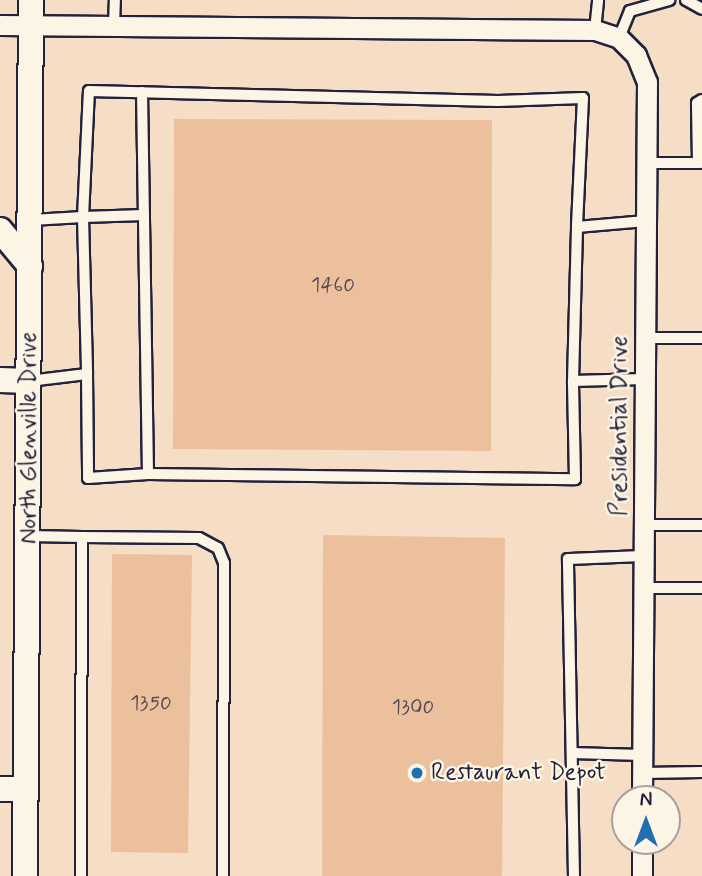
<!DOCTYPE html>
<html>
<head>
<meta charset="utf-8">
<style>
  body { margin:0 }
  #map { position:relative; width:702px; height:876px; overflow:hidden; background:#f9ead7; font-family:Mynerve,sans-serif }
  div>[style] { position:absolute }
  .built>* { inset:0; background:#f5ddc6 }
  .building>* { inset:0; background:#edc09d }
  .roads { filter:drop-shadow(2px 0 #22223b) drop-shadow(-2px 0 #22223b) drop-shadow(0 2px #22223b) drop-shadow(0 -2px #22223b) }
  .service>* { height:10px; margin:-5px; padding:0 5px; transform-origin:5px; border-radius:5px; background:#fcf5e5 }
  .minor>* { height:19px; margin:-9.5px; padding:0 9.5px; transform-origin:9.5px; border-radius:9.5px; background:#fcf5e5 }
  .tertiary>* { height:24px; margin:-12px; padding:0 12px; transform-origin:12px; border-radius:12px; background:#fcf5e5 }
  .dots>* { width:19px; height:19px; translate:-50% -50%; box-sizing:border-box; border:4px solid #fcf5e5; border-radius:50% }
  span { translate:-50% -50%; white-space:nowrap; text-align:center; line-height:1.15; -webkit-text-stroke:5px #fcf5e5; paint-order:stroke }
  .number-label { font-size:21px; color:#554a54 }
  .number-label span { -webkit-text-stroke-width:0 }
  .street-label { font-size:24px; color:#22223b }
  .poi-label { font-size:24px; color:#22223b }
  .left { translate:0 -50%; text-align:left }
  .north { position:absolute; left:611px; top:785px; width:70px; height:70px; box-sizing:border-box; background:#fcf5e5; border:2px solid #a5a1a1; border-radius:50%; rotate:0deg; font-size:19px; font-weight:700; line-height:28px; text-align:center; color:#22223b }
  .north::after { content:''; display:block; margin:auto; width:24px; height:32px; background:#1f6fb2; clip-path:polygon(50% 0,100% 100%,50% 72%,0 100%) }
</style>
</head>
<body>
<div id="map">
  <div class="built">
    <i style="clip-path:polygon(evenodd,0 0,702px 0,702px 876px,0 876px,0 0,625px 799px,667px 799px,667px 841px,625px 841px,625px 799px)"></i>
  </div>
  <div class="building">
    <i style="clip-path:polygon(174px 119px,492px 120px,491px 451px,173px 449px)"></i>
    <i style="clip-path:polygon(323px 535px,505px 538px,502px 876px,322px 876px)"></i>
    <i style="clip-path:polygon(112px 554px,192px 555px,188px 853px,111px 852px)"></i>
  </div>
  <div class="roads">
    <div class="service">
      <i style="left:686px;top:0;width:18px;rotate:29deg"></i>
      <i style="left:114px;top:25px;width:25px;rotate:-88deg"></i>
      <i style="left:595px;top:30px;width:30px;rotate:-84deg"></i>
      <i style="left:619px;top:38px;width:29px;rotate:-68deg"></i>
      <i style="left:630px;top:11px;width:41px;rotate:-15.8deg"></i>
      <i style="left:142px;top:92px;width:382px;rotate:89.1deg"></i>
      <i style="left:646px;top:163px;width:55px"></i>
      <i style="left:698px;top:163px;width:60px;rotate:-91deg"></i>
      <i style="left:697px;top:103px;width:6px;rotate:-31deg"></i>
      <i style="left:144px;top:215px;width:61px;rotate:178.1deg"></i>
      <i style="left:83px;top:217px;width:126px;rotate:-87.3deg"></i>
      <i style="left:89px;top:91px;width:409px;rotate:1.4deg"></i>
      <i style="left:498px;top:101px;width:85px;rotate:-2deg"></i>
      <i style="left:583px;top:98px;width:129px;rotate:92.7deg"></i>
      <i style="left:577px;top:227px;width:69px;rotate:-5deg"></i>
      <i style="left:31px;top:220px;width:52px;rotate:-3.3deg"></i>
      <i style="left:83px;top:217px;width:157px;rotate:88.5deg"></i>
      <i style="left:645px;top:338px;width:57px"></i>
      <i style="left:29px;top:381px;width:58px;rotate:-6.9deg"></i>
      <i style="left:87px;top:374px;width:104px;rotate:89.4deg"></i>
      <i style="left:88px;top:478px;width:60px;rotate:-3.8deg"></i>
      <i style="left:148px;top:474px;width:427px;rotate:0.7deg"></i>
      <i style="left:575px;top:479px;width:98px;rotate:-91.2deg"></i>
      <i style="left:573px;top:381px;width:71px;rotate:-1.6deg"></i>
      <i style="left:573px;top:381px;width:154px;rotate:-88.5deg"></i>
      <i style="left:643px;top:525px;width:59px"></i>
      <i style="left:29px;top:536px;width:53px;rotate:1.1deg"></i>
      <i style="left:82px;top:537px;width:339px;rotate:90.2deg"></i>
      <i style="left:82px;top:537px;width:117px;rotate:0.5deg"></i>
      <i style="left:199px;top:538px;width:21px;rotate:28deg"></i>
      <i style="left:218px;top:548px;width:16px;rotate:68deg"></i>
      <i style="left:224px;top:563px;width:313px;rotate:90.2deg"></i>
      <i style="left:643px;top:588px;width:59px"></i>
      <i style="left:572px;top:753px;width:70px;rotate:1.6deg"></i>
      <i style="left:642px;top:773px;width:60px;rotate:-1deg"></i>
      <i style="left:574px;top:876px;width:317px;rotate:-91.1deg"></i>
      <i style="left:568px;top:559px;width:75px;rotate:-2.3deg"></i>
    </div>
    <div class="minor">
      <i style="left:0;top:25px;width:595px;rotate:0.48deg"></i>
      <i style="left:595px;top:30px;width:25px;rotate:18deg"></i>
      <i style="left:619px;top:38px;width:24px;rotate:45deg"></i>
      <i style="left:636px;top:55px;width:29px;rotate:68deg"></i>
      <i style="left:647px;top:82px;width:717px;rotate:90.4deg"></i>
      <i style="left:642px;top:876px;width:35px;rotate:-90deg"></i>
    </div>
    <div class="tertiary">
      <i style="left:0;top:230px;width:47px;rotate:50.2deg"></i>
      <i style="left:0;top:380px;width:29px;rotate:2deg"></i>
      <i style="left:0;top:789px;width:26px;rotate:-2deg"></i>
      <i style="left:25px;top:876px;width:876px;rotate:-89.61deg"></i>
    </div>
  </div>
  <div class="dots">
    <i style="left:417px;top:773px;background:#1f6fb2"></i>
  </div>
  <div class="number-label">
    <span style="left:333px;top:285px">1460</span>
    <span style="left:151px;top:703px">1350</span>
    <span style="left:413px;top:707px">1300</span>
  </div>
  <div class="street-label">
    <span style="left:620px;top:426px;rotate:-90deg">Presidential Drive</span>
    <span style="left:29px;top:438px;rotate:-90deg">North Glenville Drive</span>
  </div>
  <div class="poi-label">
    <span class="left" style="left:431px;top:773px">Restaurant Depot</span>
  </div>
  <div class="north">N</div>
</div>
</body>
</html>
